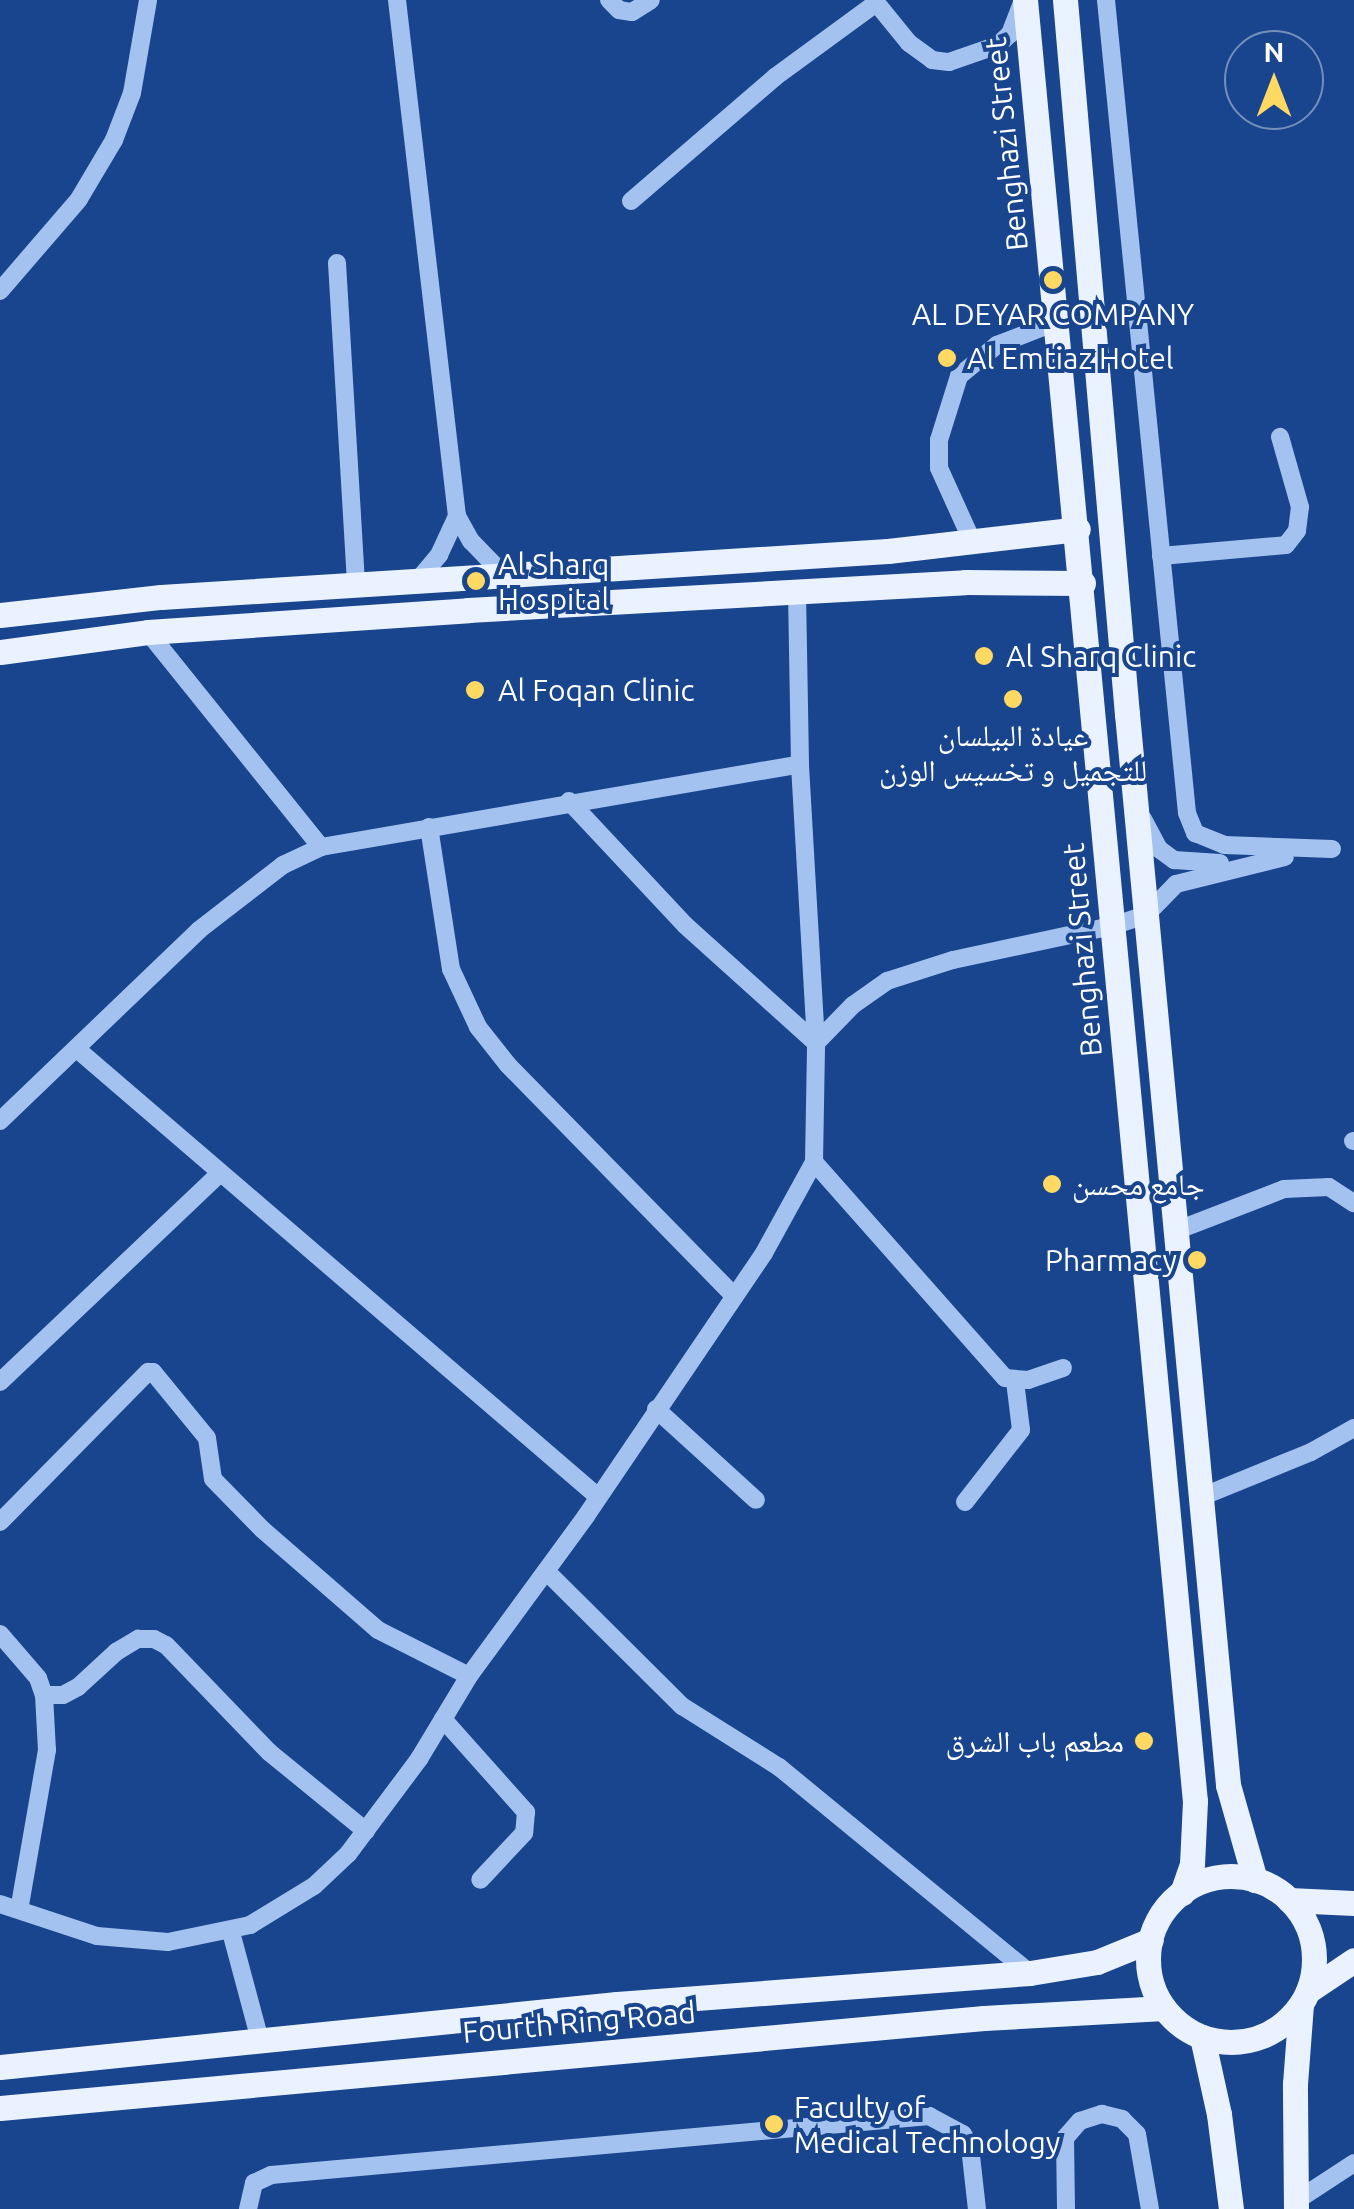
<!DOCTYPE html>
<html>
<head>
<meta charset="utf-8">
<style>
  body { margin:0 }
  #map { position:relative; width:1354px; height:2209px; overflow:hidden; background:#18458d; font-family:Ubuntu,"Noto Naskh Arabic",sans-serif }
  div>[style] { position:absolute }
  .minor>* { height:18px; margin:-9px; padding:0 9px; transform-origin:9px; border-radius:9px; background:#a3c2ef }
  .major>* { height:25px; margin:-12.5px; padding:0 12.5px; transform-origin:12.5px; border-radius:12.5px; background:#ebf2ff }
  .major>.ring { margin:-12.5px; padding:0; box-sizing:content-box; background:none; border:25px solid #ebf2ff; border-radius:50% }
  .dots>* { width:28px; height:28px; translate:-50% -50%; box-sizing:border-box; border:5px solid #18458d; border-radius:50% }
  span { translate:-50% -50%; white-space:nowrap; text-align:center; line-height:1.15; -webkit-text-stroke:8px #18458d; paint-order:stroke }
  .street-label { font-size:30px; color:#fff }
  .poi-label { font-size:30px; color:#fff }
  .left { translate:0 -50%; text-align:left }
  .right { translate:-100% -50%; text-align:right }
  .north { position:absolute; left:1224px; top:30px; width:100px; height:100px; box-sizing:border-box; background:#18458d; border:2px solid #748fbb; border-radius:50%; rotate:0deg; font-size:28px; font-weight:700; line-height:40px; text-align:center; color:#fff }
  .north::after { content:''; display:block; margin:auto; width:35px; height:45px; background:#ffd961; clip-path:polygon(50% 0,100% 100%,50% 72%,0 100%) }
</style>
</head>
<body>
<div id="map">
  <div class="minor">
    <i style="left:397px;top:0;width:519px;rotate:83.37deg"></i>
    <i style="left:457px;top:516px;width:29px;rotate:61deg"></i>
    <i style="left:471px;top:541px;width:46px;rotate:45.9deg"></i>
    <i style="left:609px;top:0;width:14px;rotate:45deg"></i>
    <i style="left:619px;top:10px;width:13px;rotate:9deg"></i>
    <i style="left:632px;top:12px;width:22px;rotate:-32deg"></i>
    <i style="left:874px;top:0;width:55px;rotate:50.9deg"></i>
    <i style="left:909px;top:43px;width:29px;rotate:36deg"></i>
    <i style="left:932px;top:60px;width:17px;rotate:7deg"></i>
    <i style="left:949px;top:62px;width:52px;rotate:-19.1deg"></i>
    <i style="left:998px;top:45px;width:16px;rotate:-43deg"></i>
    <i style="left:1010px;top:34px;width:34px;rotate:-69deg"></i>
    <i style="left:1106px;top:0;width:817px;rotate:84.31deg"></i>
    <i style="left:1187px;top:813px;width:22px;rotate:68deg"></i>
    <i style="left:1195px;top:833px;width:31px;rotate:22deg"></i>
    <i style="left:1224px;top:845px;width:108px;rotate:2.1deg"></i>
    <i style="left:631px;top:201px;width:190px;rotate:-40.7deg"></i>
    <i style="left:775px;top:77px;width:125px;rotate:-36.2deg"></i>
    <i style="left:337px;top:263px;width:323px;rotate:86.6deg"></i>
    <i style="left:0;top:291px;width:121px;rotate:-49.3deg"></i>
    <i style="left:79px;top:199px;width:69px;rotate:-59.3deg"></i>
    <i style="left:114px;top:140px;width:50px;rotate:-69deg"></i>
    <i style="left:132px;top:93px;width:94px;rotate:-80.2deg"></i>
    <i style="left:973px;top:543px;width:82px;rotate:-114.4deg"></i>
    <i style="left:939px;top:468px;width:28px;rotate:-90deg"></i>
    <i style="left:939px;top:440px;width:67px;rotate:-72.6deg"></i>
    <i style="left:959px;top:376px;width:49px;rotate:-39.2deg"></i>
    <i style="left:997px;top:345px;width:63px;rotate:-21.3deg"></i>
    <i style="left:1161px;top:556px;width:125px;rotate:-5deg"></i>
    <i style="left:1286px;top:545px;width:18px;rotate:-52deg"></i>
    <i style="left:1297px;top:531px;width:24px;rotate:-83deg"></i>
    <i style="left:1300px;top:507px;width:73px;rotate:-105.9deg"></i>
    <i style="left:418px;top:580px;width:33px;rotate:-50deg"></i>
    <i style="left:439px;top:555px;width:43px;rotate:-65.2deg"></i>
    <i style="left:148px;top:632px;width:276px;rotate:51.2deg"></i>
    <i style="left:569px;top:801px;width:170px;rotate:46.9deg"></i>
    <i style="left:685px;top:925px;width:176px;rotate:42deg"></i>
    <i style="left:816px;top:1043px;width:53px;rotate:-45.8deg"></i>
    <i style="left:853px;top:1005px;width:42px;rotate:-35.2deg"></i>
    <i style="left:887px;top:981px;width:69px;rotate:-17.7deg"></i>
    <i style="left:953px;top:960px;width:163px;rotate:-12.1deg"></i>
    <i style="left:1112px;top:926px;width:36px;rotate:-18deg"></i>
    <i style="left:1146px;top:915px;width:43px;rotate:-45.9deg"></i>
    <i style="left:1176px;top:884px;width:112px;rotate:-13.9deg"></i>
    <i style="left:1143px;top:819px;width:34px;rotate:62deg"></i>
    <i style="left:1159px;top:849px;width:19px;rotate:36deg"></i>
    <i style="left:1174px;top:860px;width:46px;rotate:3.7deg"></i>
    <i style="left:429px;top:827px;width:144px;rotate:81.2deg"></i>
    <i style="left:451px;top:969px;width:64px;rotate:65deg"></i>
    <i style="left:478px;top:1027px;width:48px;rotate:51.7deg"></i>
    <i style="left:508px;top:1065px;width:320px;rotate:45.6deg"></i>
    <i style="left:78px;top:1050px;width:684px;rotate:40.67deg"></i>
    <i style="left:0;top:1121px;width:276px;rotate:-43.8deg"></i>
    <i style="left:199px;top:930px;width:106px;rotate:-37.7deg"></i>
    <i style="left:283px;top:865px;width:42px;rotate:-25.3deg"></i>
    <i style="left:321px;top:847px;width:486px;rotate:-9.8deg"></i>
    <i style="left:1353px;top:1141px;width:1px"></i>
    <i style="left:814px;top:1162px;width:288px;rotate:48.5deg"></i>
    <i style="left:1005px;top:1378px;width:23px;rotate:5deg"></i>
    <i style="left:1028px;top:1380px;width:37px;rotate:-19deg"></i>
    <i style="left:1178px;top:1230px;width:114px;rotate:-21.1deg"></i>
    <i style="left:1284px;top:1189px;width:45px;rotate:-2.5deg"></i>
    <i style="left:1329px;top:1187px;width:30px;rotate:33deg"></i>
    <i style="left:0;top:1382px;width:301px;rotate:-43.5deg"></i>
    <i style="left:656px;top:1409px;width:135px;rotate:42.3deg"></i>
    <i style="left:1201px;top:1497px;width:119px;rotate:-22.2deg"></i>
    <i style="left:1311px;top:1452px;width:49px;rotate:-29.2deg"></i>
    <i style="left:965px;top:1502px;width:91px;rotate:-52.1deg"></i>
    <i style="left:1021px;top:1430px;width:49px;rotate:-97deg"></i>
    <i style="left:0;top:1522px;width:211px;rotate:-45.4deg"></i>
    <i style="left:148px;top:1372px;width:5px"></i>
    <i style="left:153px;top:1372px;width:85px;rotate:50.7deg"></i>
    <i style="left:207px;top:1438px;width:41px;rotate:81.7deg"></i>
    <i style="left:213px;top:1479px;width:71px;rotate:45.6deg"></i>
    <i style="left:263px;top:1530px;width:152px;rotate:41deg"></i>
    <i style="left:378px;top:1630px;width:102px;rotate:26.8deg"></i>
    <i style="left:546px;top:1571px;width:192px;rotate:44.8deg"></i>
    <i style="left:682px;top:1706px;width:115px;rotate:32.2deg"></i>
    <i style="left:779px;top:1767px;width:325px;rotate:39.4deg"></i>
    <i style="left:0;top:1634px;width:58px;rotate:49.2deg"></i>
    <i style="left:38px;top:1678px;width:18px;rotate:71deg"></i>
    <i style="left:44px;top:1695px;width:55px;rotate:86.9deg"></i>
    <i style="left:47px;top:1750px;width:162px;rotate:99.9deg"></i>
    <i style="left:44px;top:1695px;width:19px"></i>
    <i style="left:63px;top:1695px;width:17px;rotate:-28deg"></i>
    <i style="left:78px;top:1687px;width:52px;rotate:-42.6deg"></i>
    <i style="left:116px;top:1652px;width:26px;rotate:-31deg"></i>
    <i style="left:138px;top:1639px;width:16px"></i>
    <i style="left:154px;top:1639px;width:13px;rotate:27deg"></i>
    <i style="left:166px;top:1645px;width:149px;rotate:46.1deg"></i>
    <i style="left:269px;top:1752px;width:125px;rotate:39.2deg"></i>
    <i style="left:443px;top:1719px;width:125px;rotate:48.3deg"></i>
    <i style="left:526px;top:1812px;width:21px;rotate:95deg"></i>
    <i style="left:524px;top:1833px;width:64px;rotate:133.1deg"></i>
    <i style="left:0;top:1904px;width:102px;rotate:18.3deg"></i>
    <i style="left:97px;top:1936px;width:71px;rotate:4.8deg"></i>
    <i style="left:168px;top:1942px;width:84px;rotate:-11.7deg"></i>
    <i style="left:250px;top:1925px;width:75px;rotate:-31.4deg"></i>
    <i style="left:314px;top:1886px;width:47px;rotate:-43.3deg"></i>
    <i style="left:348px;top:1854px;width:119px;rotate:-53.2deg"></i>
    <i style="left:419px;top:1759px;width:97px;rotate:-58.9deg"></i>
    <i style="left:469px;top:1676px;width:198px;rotate:-53.8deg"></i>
    <i style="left:586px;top:1516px;width:318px;rotate:-55.9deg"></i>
    <i style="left:764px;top:1253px;width:104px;rotate:-61.2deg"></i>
    <i style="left:814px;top:1162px;width:119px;rotate:-89deg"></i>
    <i style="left:816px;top:1043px;width:279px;rotate:-93.3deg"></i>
    <i style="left:800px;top:764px;width:173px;rotate:-91deg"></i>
    <i style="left:231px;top:1932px;width:112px;rotate:75deg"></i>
    <i style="left:1296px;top:2201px;width:69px;rotate:-33.2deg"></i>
    <i style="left:248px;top:2209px;width:27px;rotate:-77deg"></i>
    <i style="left:254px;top:2183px;width:19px;rotate:-25deg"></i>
    <i style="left:271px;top:2175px;width:661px;rotate:-5.12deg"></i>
    <i style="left:929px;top:2116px;width:38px;rotate:28deg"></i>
    <i style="left:963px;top:2134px;width:15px;rotate:62deg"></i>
    <i style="left:970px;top:2147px;width:62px;rotate:83.6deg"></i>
    <i style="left:1066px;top:2209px;width:71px;rotate:-90.8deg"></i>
    <i style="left:1065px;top:2138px;width:23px;rotate:-49deg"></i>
    <i style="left:1080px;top:2121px;width:23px;rotate:-18deg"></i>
    <i style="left:1102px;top:2114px;width:21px;rotate:14deg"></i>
    <i style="left:1122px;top:2119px;width:21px;rotate:45deg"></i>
    <i style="left:1137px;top:2134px;width:76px;rotate:80.2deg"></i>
  </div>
  <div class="major">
    <i style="left:1025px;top:0;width:1809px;rotate:84.61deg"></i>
    <i style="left:1195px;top:1801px;width:63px;rotate:92.7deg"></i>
    <i style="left:1192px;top:1864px;width:31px;rotate:109deg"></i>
    <i style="left:1065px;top:0;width:717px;rotate:85.04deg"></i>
    <i style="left:1127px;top:714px;width:1076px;rotate:84.61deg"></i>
    <i style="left:1228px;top:1785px;width:99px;rotate:74.1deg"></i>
    <i style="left:0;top:615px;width:162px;rotate:-6.4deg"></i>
    <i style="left:161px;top:597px;width:728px;rotate:-3.62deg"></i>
    <i style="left:888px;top:551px;width:191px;rotate:-6.6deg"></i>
    <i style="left:0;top:652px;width:149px;rotate:-7.7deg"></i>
    <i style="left:148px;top:632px;width:321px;rotate:-3.9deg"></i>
    <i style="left:468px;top:610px;width:498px;rotate:-3.2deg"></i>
    <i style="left:965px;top:582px;width:118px;rotate:0.5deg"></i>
    <i class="ring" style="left:1148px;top:1876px;width:141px;height:141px"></i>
    <i style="left:1289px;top:1900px;width:65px;rotate:2.6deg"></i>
    <i style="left:1308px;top:1991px;width:55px;rotate:-34deg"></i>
    <i style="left:1202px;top:2037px;width:79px;rotate:77.6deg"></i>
    <i style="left:1219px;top:2114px;width:96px;rotate:82.8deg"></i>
    <i style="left:0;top:2067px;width:620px;rotate:-5.83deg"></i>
    <i style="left:617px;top:2004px;width:414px;rotate:-4.3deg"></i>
    <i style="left:1030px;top:1973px;width:68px;rotate:-9.3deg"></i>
    <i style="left:1097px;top:1962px;width:58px;rotate:-22.2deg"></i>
    <i style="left:0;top:2108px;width:988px;rotate:-5.23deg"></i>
    <i style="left:984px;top:2018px;width:180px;rotate:-3.2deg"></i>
    <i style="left:1296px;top:2209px;width:125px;rotate:-90.5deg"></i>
    <i style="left:1295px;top:2084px;width:79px;rotate:-85.7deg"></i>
  </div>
  <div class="dots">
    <i style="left:1053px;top:280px;background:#ffd961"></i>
    <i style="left:947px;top:358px;background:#ffd961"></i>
    <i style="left:476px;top:581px;background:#ffd961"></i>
    <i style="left:984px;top:656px;background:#ffd961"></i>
    <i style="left:475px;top:690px;background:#ffd961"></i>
    <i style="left:1013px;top:699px;background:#ffd961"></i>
    <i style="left:1052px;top:1184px;background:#ffd961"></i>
    <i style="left:1197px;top:1260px;background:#ffd961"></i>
    <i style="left:1144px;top:1741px;background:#ffd961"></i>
    <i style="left:774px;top:2124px;background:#ffd961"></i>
  </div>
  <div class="street-label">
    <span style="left:1006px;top:144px;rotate:-96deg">Benghazi Street</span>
    <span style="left:1082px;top:950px;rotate:-95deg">Benghazi Street</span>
    <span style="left:579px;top:2022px;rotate:-5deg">Fourth Ring Road</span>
  </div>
  <div class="poi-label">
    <span style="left:1053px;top:314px">AL DEYAR COMPANY</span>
    <span class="left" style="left:967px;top:358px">Al Emtiaz Hotel</span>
    <span class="left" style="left:498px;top:581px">Al Sharq<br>Hospital</span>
    <span class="left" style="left:1006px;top:656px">Al Sharq Clinic</span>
    <span class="left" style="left:498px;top:690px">Al Foqan Clinic</span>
    <span style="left:1013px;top:752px">عيادة البيلسان<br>للتجميل و تخسيس الوزن</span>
    <span class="left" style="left:1072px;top:1184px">جامع محسن</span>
    <span class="right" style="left:1177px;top:1260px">Pharmacy</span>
    <span class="right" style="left:1124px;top:1741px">مطعم باب الشرق</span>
    <span class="left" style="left:794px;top:2124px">Faculty of<br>Medical Technology</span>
  </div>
  <div class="north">N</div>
</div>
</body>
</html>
